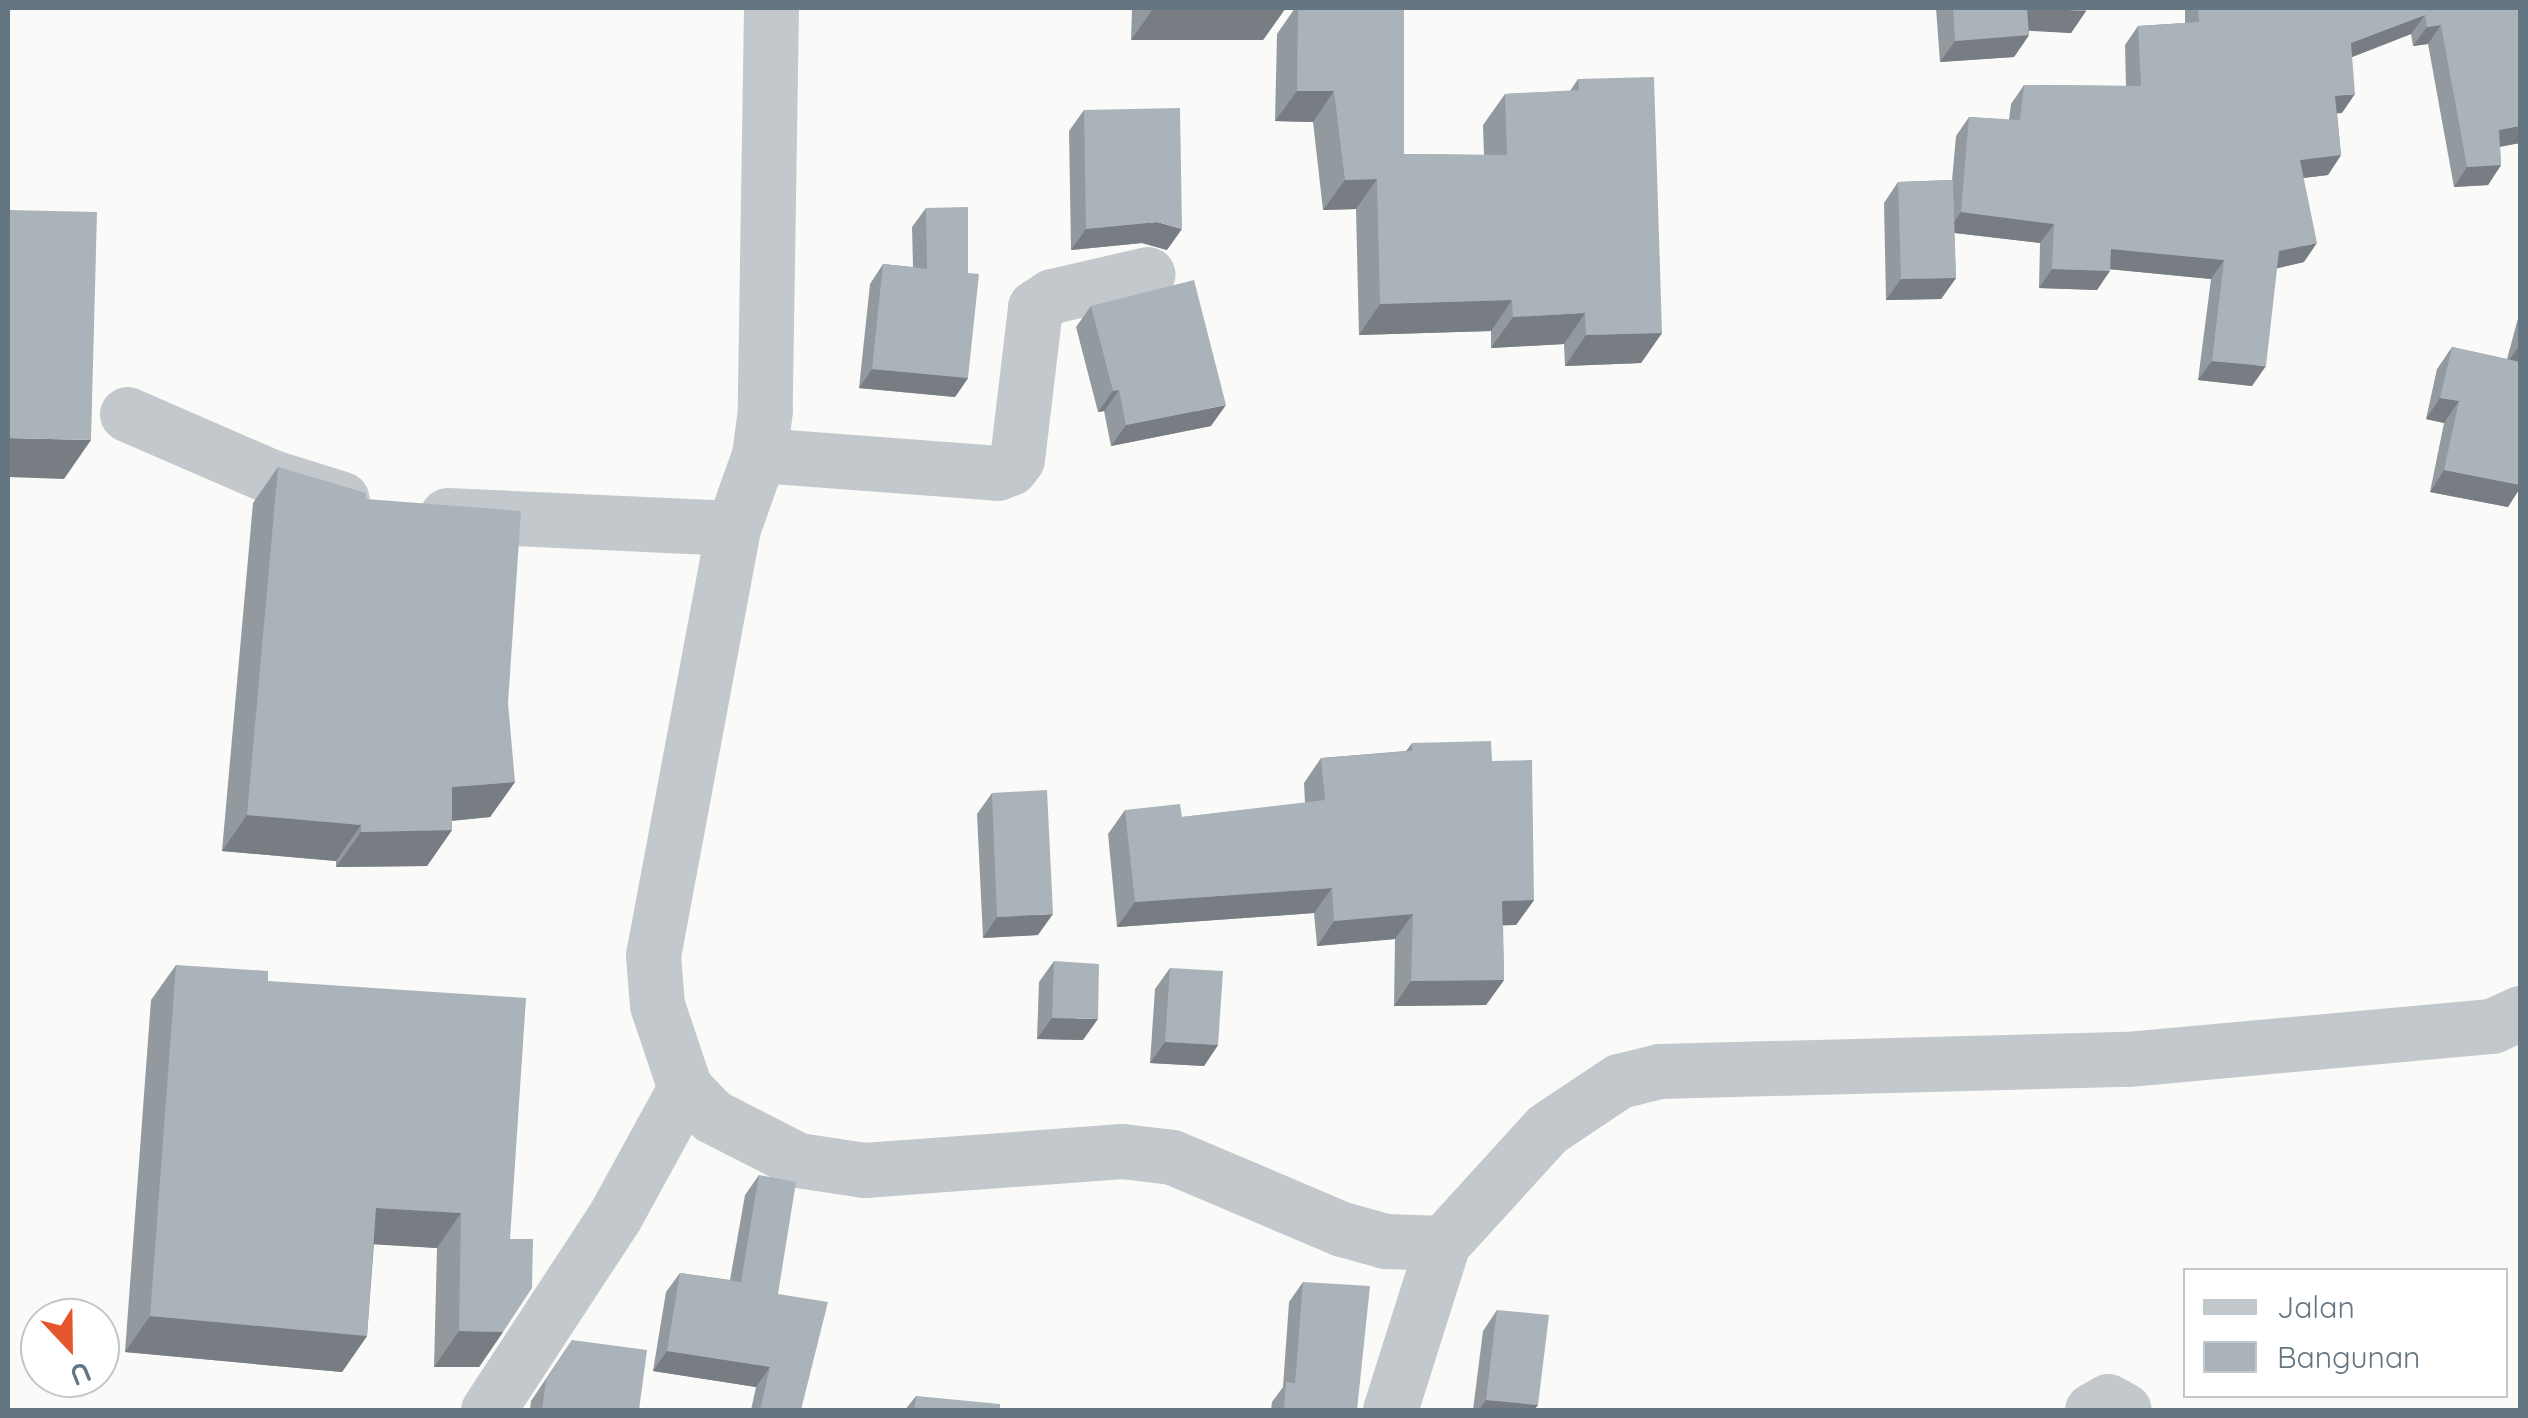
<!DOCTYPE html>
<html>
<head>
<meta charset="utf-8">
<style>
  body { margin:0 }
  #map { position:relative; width:2528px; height:1418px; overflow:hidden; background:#fafaf8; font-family:Quicksand,sans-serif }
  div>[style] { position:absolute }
  .street>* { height:55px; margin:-27.5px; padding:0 27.5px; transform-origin:27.5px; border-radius:27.5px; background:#c3c8cc }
  .wall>* { inset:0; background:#929a9f }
  .shaded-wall>* { inset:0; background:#777d82 }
  .building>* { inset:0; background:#aab3b9 }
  span { translate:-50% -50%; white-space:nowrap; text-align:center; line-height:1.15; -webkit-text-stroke:10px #fff; paint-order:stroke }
  .frame { position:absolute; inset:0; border:10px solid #657683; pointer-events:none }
  .legend { position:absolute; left:2183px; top:1268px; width:325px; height:130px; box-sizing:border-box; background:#fff; border:2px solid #c1c8cd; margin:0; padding:12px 18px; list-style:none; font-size:30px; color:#657683 }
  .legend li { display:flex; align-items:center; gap:20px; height:50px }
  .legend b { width:50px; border:2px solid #c1c8cd }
  .north { position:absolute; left:20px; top:1298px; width:100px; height:100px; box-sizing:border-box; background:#fff; border:2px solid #c1c8cd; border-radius:50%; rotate:158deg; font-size:28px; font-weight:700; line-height:40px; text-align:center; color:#657683 }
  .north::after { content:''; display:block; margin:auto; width:35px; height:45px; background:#e4572e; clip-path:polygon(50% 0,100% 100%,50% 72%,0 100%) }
</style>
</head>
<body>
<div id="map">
  <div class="street">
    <i style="left:771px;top:8px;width:402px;rotate:90.9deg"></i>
    <i style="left:765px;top:410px;width:45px;rotate:97.6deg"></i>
    <i style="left:759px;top:455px;width:77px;rotate:109.6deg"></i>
    <i style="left:733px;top:528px;width:434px;rotate:100.6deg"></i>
    <i style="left:653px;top:955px;width:50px;rotate:85.4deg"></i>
    <i style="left:657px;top:1005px;width:88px;rotate:71.4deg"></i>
    <i style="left:685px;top:1088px;width:39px;rotate:46deg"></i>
    <i style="left:712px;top:1116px;width:97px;rotate:27.1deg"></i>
    <i style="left:798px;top:1160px;width:67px;rotate:8.6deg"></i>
    <i style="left:864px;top:1170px;width:259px;rotate:-4.2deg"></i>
    <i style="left:1122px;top:1151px;width:50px;rotate:6.8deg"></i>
    <i style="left:1172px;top:1157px;width:185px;rotate:23deg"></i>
    <i style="left:1342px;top:1229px;width:45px;rotate:15.6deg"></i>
    <i style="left:1385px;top:1241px;width:58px;rotate:2deg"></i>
    <i style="left:127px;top:414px;width:158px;rotate:23.5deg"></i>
    <i style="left:272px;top:477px;width:73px;rotate:17.4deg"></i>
    <i style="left:759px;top:455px;width:239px;rotate:4.3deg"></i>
    <i style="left:997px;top:473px;width:14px;rotate:-21deg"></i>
    <i style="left:1010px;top:468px;width:11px;rotate:-52deg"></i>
    <i style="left:1017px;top:459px;width:153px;rotate:-83.2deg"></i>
    <i style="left:1035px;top:307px;width:20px;rotate:-33deg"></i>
    <i style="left:1052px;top:296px;width:98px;rotate:-12.9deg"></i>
    <i style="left:447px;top:515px;width:286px;rotate:2.6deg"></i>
    <i style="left:488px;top:1410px;width:232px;rotate:-56.8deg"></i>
    <i style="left:615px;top:1216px;width:146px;rotate:-61.3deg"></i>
    <i style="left:1390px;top:1410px;width:175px;rotate:-72.4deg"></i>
    <i style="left:1443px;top:1243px;width:154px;rotate:-47.6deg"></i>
    <i style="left:1547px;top:1129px;width:87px;rotate:-33.7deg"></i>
    <i style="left:1619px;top:1081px;width:41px;rotate:-14deg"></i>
    <i style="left:1659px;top:1071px;width:469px;rotate:-1.5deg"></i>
    <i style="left:2128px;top:1059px;width:365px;rotate:-5.2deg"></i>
    <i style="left:2492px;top:1026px;width:31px;rotate:-25deg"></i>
    <i style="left:2092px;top:1410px;width:18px;rotate:-29deg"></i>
    <i style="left:2108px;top:1401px;width:18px;rotate:29deg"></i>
  </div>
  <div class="wall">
    <i style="clip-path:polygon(1132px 8px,1285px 8px,1285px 9px,1263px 40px,1131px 40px)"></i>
    <i style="clip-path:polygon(1295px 8px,1404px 8px,1404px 154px,1484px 155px,1483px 125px,1505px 94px,1570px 91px,1578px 79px,1662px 333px,1641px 363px,1565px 366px,1564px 344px,1491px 348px,1491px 331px,1359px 335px,1356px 209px,1323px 210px,1313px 122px,1275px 121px,1277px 34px)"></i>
    <i style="clip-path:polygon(1936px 8px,2086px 8px,2086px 11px,2071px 33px,2029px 30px,2029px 35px,2014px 57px,1940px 62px)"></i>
    <i style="clip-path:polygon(2185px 8px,2520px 8px,2520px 143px,2500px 147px,2501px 165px,2488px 185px,2454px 187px,2428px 44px,2413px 46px,2411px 34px,2352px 57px,2342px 113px,2337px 113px,2341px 155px,2328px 175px,2303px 178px,2304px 262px,2277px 268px,2252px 386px,2198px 380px,2211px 279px,2110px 269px,2097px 290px,2039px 288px,2040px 243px,1954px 233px,1956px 278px,1941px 299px,1886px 300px,1884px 203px,1898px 182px,1952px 180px,1956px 136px,1969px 117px,2009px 120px,2011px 104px,2024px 85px,2126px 86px,2125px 45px,2138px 26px,2185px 23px)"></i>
    <i style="clip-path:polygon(1084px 110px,1167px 250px,1142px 243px,1071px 250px,1069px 131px)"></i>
    <i style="clip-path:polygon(926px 208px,968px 378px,955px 397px,859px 388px,870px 284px,883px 264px,913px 267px,912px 227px)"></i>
    <i style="clip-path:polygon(1091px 306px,1211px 426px,1111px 446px,1104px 411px,1098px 412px,1076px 327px)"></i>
    <i style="clip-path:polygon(2520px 311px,2520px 488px,2508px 507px,2430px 492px,2444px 423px,2426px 419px,2437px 369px,2452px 347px,2507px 359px)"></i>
    <i style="clip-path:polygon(278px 467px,366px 499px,515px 782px,490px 817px,452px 821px,452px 830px,427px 866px,336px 867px,336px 861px,222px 851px,253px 503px)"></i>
    <i style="clip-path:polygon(1412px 743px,1492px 761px,1534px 900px,1516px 925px,1503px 925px,1504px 980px,1486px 1005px,1394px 1006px,1395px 939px,1317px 946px,1314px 913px,1117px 927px,1108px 834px,1125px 810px,1182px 817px,1305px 803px,1304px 783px,1321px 758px,1406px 751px)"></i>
    <i style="clip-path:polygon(992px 793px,1038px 935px,983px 938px,977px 814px)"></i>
    <i style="clip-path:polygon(1054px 961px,1083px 1040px,1037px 1039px,1039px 982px)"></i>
    <i style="clip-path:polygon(176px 965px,268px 981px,510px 1239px,503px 1332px,479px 1367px,434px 1367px,437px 1248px,374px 1244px,367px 1336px,342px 1372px,125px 1352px,151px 1000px)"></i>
    <i style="clip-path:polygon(1170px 968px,1218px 1045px,1204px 1066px,1150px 1063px,1155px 989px)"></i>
    <i style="clip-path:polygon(759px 1175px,778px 1294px,801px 1410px,751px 1410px,756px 1387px,653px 1371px,666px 1292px,680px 1273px,730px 1280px,745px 1195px)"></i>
    <i style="clip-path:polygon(1303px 1282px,1357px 1410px,1271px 1410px,1272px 1402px,1283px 1387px,1289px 1302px)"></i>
    <i style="clip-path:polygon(1497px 1310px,1538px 1405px,1534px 1410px,1473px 1410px,1483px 1331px)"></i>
    <i style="clip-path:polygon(572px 1340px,639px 1410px,530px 1410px,531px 1401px)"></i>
    <i style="clip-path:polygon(916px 1396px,1000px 1410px,905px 1410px)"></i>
  </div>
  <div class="shaded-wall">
    <i style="clip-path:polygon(2027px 8px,2086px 11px,2071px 33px,2012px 30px)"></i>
    <i style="clip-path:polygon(1153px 9px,1285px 9px,1263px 40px,1131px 40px)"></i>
    <i style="clip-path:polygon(2425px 15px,2411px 34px,2337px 63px,2351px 43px)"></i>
    <i style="clip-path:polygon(2441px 25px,2428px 44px,2413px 46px,2427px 27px)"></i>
    <i style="clip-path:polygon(2029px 35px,2014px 57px,1940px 62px,1955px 41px)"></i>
    <i style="clip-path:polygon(1297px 91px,1334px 91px,1313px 122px,1275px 121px)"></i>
    <i style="clip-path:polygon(2355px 94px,2342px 113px,2322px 115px,2335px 96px)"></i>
    <i style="clip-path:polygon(2520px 126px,2520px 143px,2485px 149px,2499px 130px)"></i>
    <i style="clip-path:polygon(2341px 155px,2328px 175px,2286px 180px,2300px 160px)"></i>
    <i style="clip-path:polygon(2501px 165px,2488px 185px,2454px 187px,2467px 167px)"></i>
    <i style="clip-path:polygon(1377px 179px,1356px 209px,1323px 210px,1345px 180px)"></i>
    <i style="clip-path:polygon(1961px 212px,2054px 224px,2040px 243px,1947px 232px)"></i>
    <i style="clip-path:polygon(1157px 222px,1182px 229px,1167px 250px,1142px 243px,1071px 250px,1086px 229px)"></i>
    <i style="clip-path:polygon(2317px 243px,2304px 262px,2266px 271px,2279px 251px)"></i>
    <i style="clip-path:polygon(2111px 249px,2224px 260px,2211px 279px,2097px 268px)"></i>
    <i style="clip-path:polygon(2052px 269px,2110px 271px,2097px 290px,2039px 288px)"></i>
    <i style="clip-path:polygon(1956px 278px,1941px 299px,1886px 300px,1901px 279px)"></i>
    <i style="clip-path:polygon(1512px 300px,1491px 331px,1359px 335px,1380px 304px)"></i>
    <i style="clip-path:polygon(1585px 313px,1564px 344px,1491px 348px,1513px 317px)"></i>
    <i style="clip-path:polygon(1662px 333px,1641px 363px,1565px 366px,1586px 335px)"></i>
    <i style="clip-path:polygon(2520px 344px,2520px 369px,2506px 365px)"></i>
    <i style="clip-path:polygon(2212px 361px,2266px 366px,2252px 386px,2198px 380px)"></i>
    <i style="clip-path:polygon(872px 369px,968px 378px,955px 397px,859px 388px)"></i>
    <i style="clip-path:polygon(1119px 390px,1104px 411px,1098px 412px,1113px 391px)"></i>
    <i style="clip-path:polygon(2440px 398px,2459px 401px,2444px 423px,2426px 419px)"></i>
    <i style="clip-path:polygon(1226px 405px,1211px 426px,1111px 446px,1126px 425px)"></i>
    <i style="clip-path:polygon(8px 438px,91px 440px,64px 479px,8px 477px)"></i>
    <i style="clip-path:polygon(2444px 470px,2520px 485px,2520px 488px,2508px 507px,2430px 492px)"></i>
    <i style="clip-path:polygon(515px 782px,490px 817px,427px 823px,452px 787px)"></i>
    <i style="clip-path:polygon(247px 815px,361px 825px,336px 861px,222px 851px)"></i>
    <i style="clip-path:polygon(452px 830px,427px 866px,336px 867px,361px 832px)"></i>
    <i style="clip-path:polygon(1332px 888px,1314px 913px,1117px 927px,1135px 902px)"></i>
    <i style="clip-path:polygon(1534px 900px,1516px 925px,1485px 926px,1502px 901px)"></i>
    <i style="clip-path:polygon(1053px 914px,1038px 935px,983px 938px,997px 917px)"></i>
    <i style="clip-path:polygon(1413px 914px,1395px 939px,1317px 946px,1334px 921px)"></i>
    <i style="clip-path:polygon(1504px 980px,1486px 1005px,1394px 1006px,1411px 981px)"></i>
    <i style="clip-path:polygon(1052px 1018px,1098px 1019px,1083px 1040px,1037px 1039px)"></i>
    <i style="clip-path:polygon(1165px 1042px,1218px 1045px,1204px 1066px,1150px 1063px)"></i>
    <i style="clip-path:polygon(376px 1208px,461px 1213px,437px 1248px,352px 1243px)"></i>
    <i style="clip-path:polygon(150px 1316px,367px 1336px,342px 1372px,125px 1352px)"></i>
    <i style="clip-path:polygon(459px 1331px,503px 1332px,479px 1367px,434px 1367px)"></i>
    <i style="clip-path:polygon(667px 1351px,770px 1367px,756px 1387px,653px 1371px)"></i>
    <i style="clip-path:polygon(1486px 1400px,1538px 1405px,1534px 1410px,1479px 1410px)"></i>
  </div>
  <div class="building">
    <i style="clip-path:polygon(1153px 8px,1285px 8px,1285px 9px,1153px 9px)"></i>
    <i style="clip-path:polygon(1298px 8px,1404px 8px,1404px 154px,1507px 155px,1505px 94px,1579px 90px,1578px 79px,1654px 77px,1662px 333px,1586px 335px,1585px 313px,1513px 317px,1512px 300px,1380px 304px,1377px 179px,1345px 180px,1334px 91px,1297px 91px)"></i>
    <i style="clip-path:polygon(1953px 8px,2086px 8px,2086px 11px,2027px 8px,2029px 35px,1955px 41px)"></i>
    <i style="clip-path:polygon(2198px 8px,2520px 8px,2520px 126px,2499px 130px,2501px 165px,2467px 167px,2441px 25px,2427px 27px,2425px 15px,2351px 43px,2355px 94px,2335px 96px,2341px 155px,2300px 160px,2317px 243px,2279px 251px,2266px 366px,2212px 361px,2224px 260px,2111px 249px,2110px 271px,2052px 269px,2054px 224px,1961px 212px,1969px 117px,2020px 120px,2024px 85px,2141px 86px,2138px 26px,2199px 22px)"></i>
    <i style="clip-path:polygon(1180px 108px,1182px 229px,1157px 222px,1086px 229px,1084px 110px)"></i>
    <i style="clip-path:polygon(1953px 180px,1956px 278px,1901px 279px,1898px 182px)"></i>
    <i style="clip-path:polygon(968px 207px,968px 273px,979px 274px,968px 378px,872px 369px,883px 264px,927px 269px,926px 208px)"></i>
    <i style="clip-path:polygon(8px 210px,97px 212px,91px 440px,8px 438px)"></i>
    <i style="clip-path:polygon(1194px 280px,1226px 405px,1126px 425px,1119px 390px,1113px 391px,1091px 306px)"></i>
    <i style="clip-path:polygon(2452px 347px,2520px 362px,2520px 485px,2444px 470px,2459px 401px,2440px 398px)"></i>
    <i style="clip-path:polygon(278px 467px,366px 493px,366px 499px,521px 511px,508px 703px,515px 782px,452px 787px,452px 830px,361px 832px,361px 825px,247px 815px)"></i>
    <i style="clip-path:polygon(1491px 741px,1492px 761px,1532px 760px,1534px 900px,1502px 901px,1504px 980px,1411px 981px,1413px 914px,1334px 921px,1332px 888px,1135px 902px,1125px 810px,1180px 804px,1182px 817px,1325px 800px,1321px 758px,1412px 751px,1412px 743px)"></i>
    <i style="clip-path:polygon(1047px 790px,1053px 914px,997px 917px,992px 793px)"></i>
    <i style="clip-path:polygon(1054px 961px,1099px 964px,1098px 1019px,1052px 1018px)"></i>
    <i style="clip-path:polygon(176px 965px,268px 971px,268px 981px,526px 998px,510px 1239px,533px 1239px,532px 1288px,503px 1332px,459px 1331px,461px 1213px,376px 1208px,367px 1336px,150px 1316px)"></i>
    <i style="clip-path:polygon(1170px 968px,1223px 971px,1218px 1045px,1165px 1042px)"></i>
    <i style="clip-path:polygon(759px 1175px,796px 1182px,778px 1294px,828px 1302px,801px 1410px,760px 1410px,770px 1367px,667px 1351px,680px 1273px,741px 1282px)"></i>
    <i style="clip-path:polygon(1303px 1282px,1370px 1286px,1357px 1410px,1284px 1410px,1286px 1382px,1295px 1383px)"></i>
    <i style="clip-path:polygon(1497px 1310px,1549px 1315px,1538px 1405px,1486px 1400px)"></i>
    <i style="clip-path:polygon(572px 1340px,647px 1350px,639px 1410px,542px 1410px,546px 1380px)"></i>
    <i style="clip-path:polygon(916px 1396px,1000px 1404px,1000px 1410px,914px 1410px)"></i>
  </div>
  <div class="frame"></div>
  <ul class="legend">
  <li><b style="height:12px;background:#c3c8cc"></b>Jalan</li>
  <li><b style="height:28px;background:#aab3b9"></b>Bangunan</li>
  </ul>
  <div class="north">U</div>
</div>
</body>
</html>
